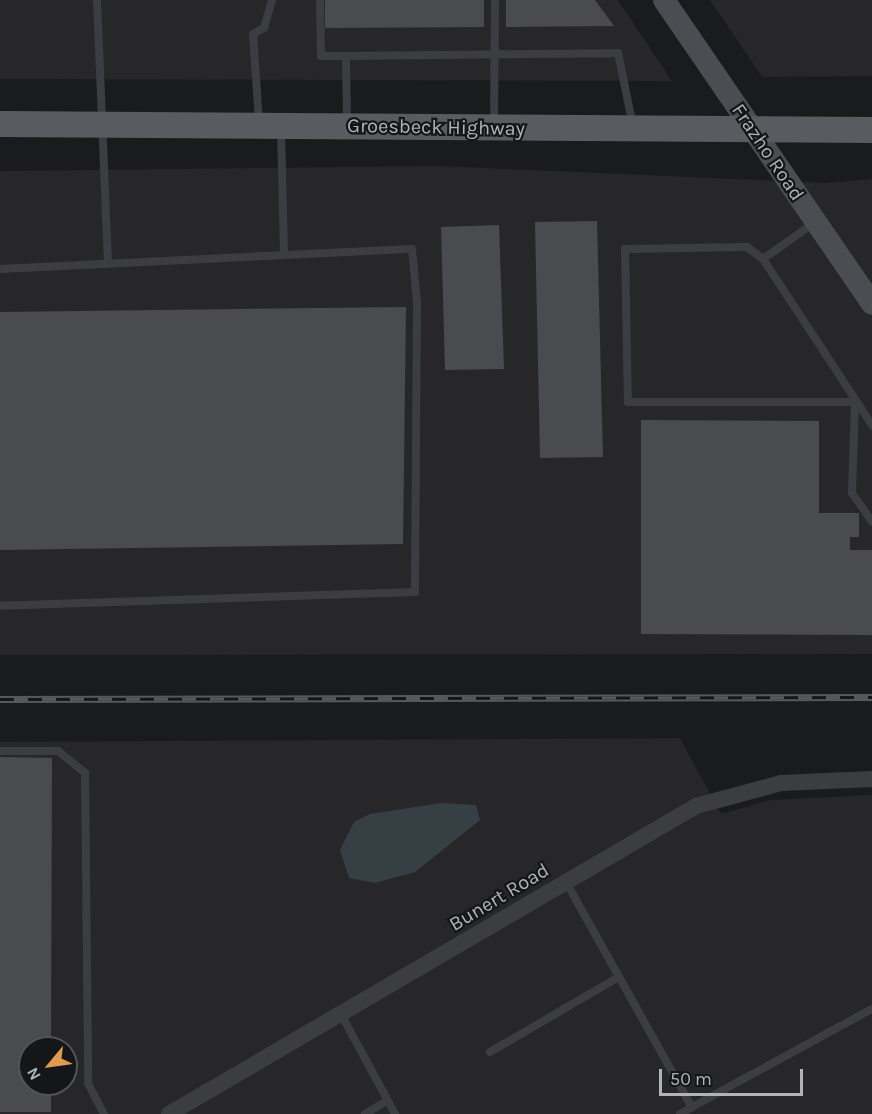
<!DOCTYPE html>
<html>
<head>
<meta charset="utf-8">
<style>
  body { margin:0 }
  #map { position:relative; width:872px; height:1114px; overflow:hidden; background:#1a1b1c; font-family:Karla,sans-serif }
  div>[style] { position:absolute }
  .built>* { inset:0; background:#272729 }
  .water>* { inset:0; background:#353f44 }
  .building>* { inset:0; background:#4a4b4e }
  .lane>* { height:8px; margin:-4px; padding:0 4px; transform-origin:4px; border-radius:4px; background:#3c3d41 }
  .street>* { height:16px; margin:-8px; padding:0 8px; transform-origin:8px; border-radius:8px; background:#3c3d41 }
  .secondary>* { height:22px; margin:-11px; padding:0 11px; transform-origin:11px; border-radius:11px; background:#4a4d51 }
  .primary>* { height:26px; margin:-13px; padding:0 13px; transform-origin:13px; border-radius:13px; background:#585b60 }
  .rail>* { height:7px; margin-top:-3.5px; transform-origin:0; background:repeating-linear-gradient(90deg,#151617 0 14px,#55585c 0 28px); box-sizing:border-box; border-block:2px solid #55585c }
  span { translate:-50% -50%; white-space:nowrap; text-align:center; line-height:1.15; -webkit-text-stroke:4.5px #151617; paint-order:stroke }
  .street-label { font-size:20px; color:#aeb4ba }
  .north { position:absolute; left:18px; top:1036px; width:60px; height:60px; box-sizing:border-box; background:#151617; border:2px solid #525558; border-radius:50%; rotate:241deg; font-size:16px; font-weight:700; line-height:24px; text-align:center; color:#aeb4ba }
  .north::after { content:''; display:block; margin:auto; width:21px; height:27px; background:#e19a4e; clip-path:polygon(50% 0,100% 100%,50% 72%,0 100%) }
  .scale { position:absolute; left:659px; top:1069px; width:144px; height:27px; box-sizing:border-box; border:3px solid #aeb4ba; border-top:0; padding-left:8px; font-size:18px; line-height:21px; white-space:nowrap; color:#aeb4ba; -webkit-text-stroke:4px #151617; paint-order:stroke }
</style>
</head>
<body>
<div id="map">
  <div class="built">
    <i style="clip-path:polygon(0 0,618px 0,672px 81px,0 79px)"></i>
    <i style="clip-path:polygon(710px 0,872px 0,872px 76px,762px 77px)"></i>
    <i style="clip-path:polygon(437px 166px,826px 183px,872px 179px,872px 654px,0 655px,0 171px)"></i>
    <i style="clip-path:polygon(evenodd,680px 738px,721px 814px,770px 800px,872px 795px,872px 1114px,0 1114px,0 742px,680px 738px,30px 1048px,66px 1048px,66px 1084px,30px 1084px,30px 1048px)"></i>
  </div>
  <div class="water">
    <i style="clip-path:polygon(441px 803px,476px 805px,480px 820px,415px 872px,375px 883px,349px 878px,340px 850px,354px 822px,370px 814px)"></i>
  </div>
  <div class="building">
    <i style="clip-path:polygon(325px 0,484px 0,484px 27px,325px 28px)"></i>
    <i style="clip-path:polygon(506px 0,595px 0,614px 26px,506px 27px)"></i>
    <i style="clip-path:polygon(597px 221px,603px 457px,540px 458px,535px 222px)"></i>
    <i style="clip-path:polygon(499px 225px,504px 369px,445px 370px,441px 227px)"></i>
    <i style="clip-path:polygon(406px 307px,403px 544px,0 550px,0 312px)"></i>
    <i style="clip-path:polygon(641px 420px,819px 421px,819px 513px,859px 513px,859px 537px,850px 537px,850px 550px,872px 550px,872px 635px,641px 634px)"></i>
    <i style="clip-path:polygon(0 757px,52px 758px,51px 1048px,30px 1048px,30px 1084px,51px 1084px,51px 1112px,0 1112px)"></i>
  </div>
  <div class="lane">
    <i style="left:97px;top:0;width:260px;rotate:87.6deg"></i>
    <i style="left:320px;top:0;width:56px;rotate:89deg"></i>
    <i style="left:321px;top:56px;width:25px"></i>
    <i style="left:346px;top:56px;width:67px;rotate:89.1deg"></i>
    <i style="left:346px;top:56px;width:272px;rotate:-0.6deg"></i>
    <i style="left:618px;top:53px;width:75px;rotate:78.4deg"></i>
    <i style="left:259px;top:122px;width:88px;rotate:-93.9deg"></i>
    <i style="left:253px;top:34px;width:13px;rotate:-29deg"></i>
    <i style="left:264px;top:28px;width:29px;rotate:-74deg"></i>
    <i style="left:494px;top:125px;width:125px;rotate:-89.5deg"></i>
    <i style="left:281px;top:130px;width:123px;rotate:88.6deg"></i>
    <i style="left:814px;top:223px;width:62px;rotate:144.8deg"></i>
    <i style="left:763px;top:259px;width:199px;rotate:56.7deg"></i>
    <i style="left:763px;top:259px;width:20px;rotate:-143deg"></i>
    <i style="left:747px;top:247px;width:122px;rotate:179.1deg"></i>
    <i style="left:625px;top:249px;width:153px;rotate:88.9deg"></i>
    <i style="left:628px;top:402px;width:227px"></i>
    <i style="left:855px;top:402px;width:91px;rotate:91.9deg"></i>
    <i style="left:852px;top:493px;width:35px;rotate:55deg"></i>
    <i style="left:0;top:269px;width:412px;rotate:-2.8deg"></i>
    <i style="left:412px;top:249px;width:53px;rotate:84.6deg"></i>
    <i style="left:417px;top:302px;width:290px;rotate:90.4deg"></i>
    <i style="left:415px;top:592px;width:415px;rotate:178.1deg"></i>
    <i style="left:0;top:751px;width:58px"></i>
    <i style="left:58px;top:751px;width:35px;rotate:39deg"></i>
    <i style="left:85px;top:773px;width:310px;rotate:89.4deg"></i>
    <i style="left:88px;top:1083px;width:35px;rotate:63deg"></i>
    <i style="left:566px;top:882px;width:258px;rotate:60.8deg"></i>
    <i style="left:692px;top:1107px;width:205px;rotate:-28.6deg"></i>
    <i style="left:341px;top:1014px;width:114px;rotate:61.6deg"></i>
    <i style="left:490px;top:1052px;width:149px;rotate:-30.2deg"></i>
    <i style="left:365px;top:1114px;width:26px;rotate:-31deg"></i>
    <i style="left:680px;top:1114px;width:14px;rotate:-30deg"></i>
  </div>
  <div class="street">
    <i style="left:169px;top:1114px;width:610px;rotate:-30.3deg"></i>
    <i style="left:696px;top:806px;width:88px;rotate:-15.1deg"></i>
    <i style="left:781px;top:783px;width:91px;rotate:-2.5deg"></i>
  </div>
  <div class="secondary">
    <i style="left:664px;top:0;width:368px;rotate:55.6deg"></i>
  </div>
  <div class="primary">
    <i style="left:0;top:124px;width:872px;rotate:0.39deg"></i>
  </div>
  <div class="rail">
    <i style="left:0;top:699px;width:872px;rotate:-0.13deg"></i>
  </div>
  <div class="street-label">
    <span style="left:436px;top:127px;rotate:1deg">Groesbeck Highway</span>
    <span style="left:768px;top:152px;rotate:56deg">Frazho Road</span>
    <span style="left:499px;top:897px;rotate:-31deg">Bunert Road</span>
  </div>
  <div class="north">N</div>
  <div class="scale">50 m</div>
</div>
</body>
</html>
